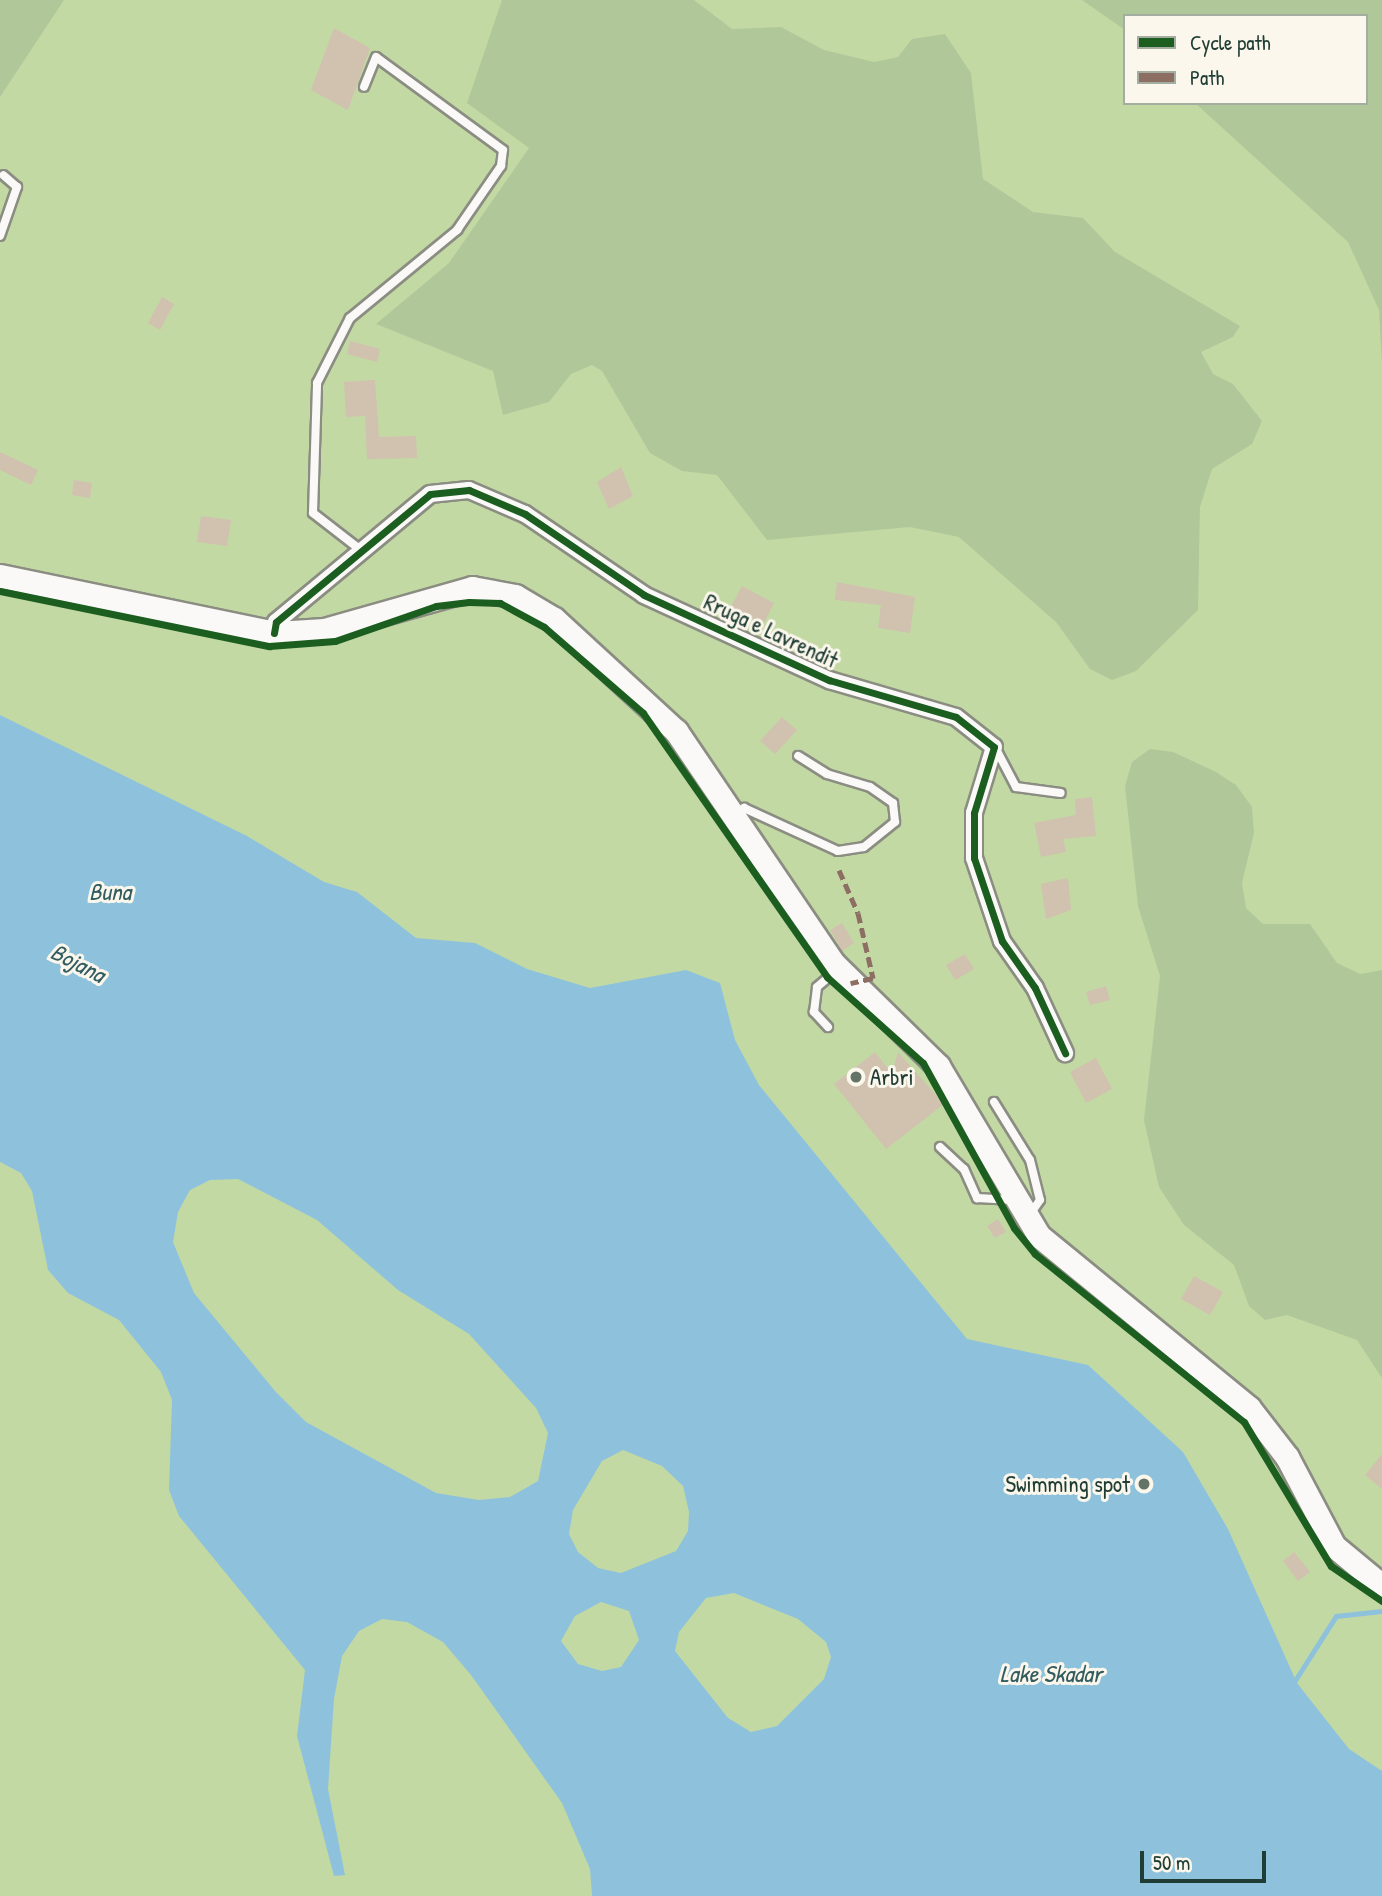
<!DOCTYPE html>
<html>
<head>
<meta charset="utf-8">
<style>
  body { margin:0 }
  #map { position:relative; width:1382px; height:1896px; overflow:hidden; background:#e1dac7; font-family:"Patrick Hand",sans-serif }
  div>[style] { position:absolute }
  .green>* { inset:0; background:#c3d9a4 }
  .forest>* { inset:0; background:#b0c899 }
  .water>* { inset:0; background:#8ec2dc }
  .stream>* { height:5px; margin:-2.5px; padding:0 2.5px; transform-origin:2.5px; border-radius:2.5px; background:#8ec2dc }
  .building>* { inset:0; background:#d1c1af }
  .roads { filter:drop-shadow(2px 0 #8b8d82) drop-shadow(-2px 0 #8b8d82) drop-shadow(0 2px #8b8d82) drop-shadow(0 -2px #8b8d82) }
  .service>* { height:8px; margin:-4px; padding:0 4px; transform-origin:4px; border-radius:4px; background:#faf9f7 }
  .minor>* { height:16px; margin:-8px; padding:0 8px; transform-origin:8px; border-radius:8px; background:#faf9f7 }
  .secondary>* { height:23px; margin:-11.5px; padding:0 11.5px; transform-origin:11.5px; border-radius:11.5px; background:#faf9f7 }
  .quiet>* { height:5px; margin-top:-2.5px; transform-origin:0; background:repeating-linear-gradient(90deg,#8d6e63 0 10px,transparent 0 15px) }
  .cycleway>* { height:7px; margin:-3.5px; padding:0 3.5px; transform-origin:3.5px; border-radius:3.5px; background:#1b5e20 }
  .dots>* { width:19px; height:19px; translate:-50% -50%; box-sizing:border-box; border:4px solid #fbf7ec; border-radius:50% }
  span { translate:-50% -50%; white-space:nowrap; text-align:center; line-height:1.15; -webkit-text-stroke:6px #fbf7ec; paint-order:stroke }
  .street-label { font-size:23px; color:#1f3d34 }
  .poi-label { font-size:23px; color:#1f3d34 }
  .left { translate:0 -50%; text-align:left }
  .right { translate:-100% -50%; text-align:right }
  .water-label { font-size:24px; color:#325c60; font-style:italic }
  .legend { position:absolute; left:1123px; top:14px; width:245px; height:91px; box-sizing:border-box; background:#fbf7ec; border:2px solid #a3ada2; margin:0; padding:9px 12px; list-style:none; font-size:21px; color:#1f3d34 }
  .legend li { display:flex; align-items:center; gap:14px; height:35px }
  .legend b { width:35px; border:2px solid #a3ada2 }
  .scale { position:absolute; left:1140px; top:1851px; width:126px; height:32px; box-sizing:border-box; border:4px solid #1f3d34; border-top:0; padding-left:9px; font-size:21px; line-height:24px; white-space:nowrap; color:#1f3d34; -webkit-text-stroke:5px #fbf7ec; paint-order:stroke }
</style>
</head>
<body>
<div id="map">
  <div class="green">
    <i style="clip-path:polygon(evenodd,0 0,1382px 0,1382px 1896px,0 1896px,0 0,1125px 16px,1366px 16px,1366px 103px,1125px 103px,1125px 16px)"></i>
  </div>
  <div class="forest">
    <i style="clip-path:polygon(0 0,64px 0,0 97px)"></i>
    <i style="clip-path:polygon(502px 0,694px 0,732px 29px,781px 27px,824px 50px,874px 62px,898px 57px,912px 39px,945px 34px,971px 73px,983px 179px,1033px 212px,1083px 218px,1115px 252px,1240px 326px,1233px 337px,1201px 352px,1213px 374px,1233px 384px,1262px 421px,1252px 444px,1212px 469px,1200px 507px,1198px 610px,1136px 671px,1112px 680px,1090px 669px,1056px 622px,959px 537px,910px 527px,767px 540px,717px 475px,682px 471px,650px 453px,602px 371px,592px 365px,571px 374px,549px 402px,503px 415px,493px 371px,376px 324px,449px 263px,529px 148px,467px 103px)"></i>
    <i style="clip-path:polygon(1082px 0,1382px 0,1382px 363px,1379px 310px,1348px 242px,1195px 103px,1366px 103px,1366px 16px,1125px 16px,1125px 30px)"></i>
    <i style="clip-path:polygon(1150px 749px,1173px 752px,1216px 772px,1236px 785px,1252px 807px,1254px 833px,1242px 883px,1246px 908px,1263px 924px,1310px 924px,1337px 963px,1360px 974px,1382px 970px,1382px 1378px,1357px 1340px,1287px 1315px,1265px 1320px,1249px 1306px,1234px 1265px,1184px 1225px,1159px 1187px,1144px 1120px,1160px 976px,1138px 906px,1125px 786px,1132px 762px)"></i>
  </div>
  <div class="water">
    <i style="clip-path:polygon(evenodd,0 715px,247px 836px,324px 882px,357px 892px,416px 938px,475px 943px,527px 969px,590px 988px,686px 970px,720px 983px,735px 1040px,759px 1085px,967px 1339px,1088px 1365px,1183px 1452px,1228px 1529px,1297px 1683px,1349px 1749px,1382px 1771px,1382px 1896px,592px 1896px,590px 1869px,562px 1803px,471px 1675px,443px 1642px,407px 1622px,382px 1619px,359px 1631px,342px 1656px,334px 1699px,328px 1789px,345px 1875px,334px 1876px,297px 1736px,305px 1670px,179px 1516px,169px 1490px,172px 1400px,161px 1372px,119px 1320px,68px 1293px,48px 1270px,32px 1191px,21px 1173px,0 1162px,0 715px,238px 1179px,317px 1220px,398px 1290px,469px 1334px,536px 1408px,548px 1433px,538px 1481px,510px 1497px,479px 1500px,436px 1493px,306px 1422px,275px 1391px,194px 1293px,173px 1242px,178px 1212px,190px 1190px,210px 1180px,238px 1179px,0 715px,623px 1450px,662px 1466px,683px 1486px,689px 1512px,688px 1531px,676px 1551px,621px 1573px,598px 1568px,578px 1552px,569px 1534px,573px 1510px,602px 1461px,623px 1450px,0 715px,734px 1593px,798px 1619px,826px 1642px,831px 1657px,824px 1679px,777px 1726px,751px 1732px,728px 1718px,675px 1651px,679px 1632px,706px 1598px,734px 1593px,0 715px,601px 1602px,629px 1611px,639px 1640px,621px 1667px,602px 1671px,578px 1664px,561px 1641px,575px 1616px,601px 1602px)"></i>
  </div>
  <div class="stream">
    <i style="left:1292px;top:1685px;width:82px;rotate:-57.5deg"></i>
    <i style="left:1336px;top:1616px;width:46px;rotate:-6.2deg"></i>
  </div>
  <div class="building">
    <i style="clip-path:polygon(334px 28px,370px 48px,348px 110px,311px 90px)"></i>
    <i style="clip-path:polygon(162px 297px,174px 304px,160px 330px,148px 323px)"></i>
    <i style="clip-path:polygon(350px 341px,380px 349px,377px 362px,347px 354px)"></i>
    <i style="clip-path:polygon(375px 380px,379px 437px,416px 436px,417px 458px,367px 459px,365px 416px,346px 417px,344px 382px)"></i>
    <i style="clip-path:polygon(0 452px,38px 470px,31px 485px,0 470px)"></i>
    <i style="clip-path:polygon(621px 467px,633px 496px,609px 509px,597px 482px)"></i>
    <i style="clip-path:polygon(74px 480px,92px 483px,90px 498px,72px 495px)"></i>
    <i style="clip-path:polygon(201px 516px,231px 520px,227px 546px,197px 542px)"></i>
    <i style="clip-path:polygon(837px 582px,915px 597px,910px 633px,878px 628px,881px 605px,835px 600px)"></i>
    <i style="clip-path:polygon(742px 586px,774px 603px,763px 625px,731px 607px)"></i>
    <i style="clip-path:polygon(782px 717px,797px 730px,775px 754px,760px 741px)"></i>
    <i style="clip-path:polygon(1092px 797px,1096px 836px,1063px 839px,1066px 852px,1041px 857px,1034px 823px,1076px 815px,1075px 799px)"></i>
    <i style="clip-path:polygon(1068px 878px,1071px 910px,1046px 919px,1041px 884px)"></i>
    <i style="clip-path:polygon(842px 923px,854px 943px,842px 951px,830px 930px)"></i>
    <i style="clip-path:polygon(965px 954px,974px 969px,955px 980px,946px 965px)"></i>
    <i style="clip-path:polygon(1106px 986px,1110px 1000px,1090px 1005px,1086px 992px)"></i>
    <i style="clip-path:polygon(875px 1052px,892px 1074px,898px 1052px,944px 1104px,886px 1149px,834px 1084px)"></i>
    <i style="clip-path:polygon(1096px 1058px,1112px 1089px,1086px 1103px,1070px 1072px)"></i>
    <i style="clip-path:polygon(998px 1219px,1006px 1232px,995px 1238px,987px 1226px)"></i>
    <i style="clip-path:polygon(1194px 1276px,1223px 1292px,1210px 1315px,1181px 1299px)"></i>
    <i style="clip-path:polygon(1382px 1454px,1382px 1489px,1365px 1475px)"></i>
    <i style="clip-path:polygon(1294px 1552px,1310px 1572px,1298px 1581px,1283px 1561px)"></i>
  </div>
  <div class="roads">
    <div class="service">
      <i style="left:0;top:236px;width:52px;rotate:-70.9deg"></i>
      <i style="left:17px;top:187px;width:18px;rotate:-139deg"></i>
      <i style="left:362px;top:551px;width:62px;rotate:-142.2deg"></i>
      <i style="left:313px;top:513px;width:130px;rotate:-88.2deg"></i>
      <i style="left:317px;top:383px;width:73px;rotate:-63.1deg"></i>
      <i style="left:350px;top:318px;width:139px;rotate:-39.4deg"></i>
      <i style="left:457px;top:230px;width:78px;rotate:-55.5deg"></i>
      <i style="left:501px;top:166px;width:16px;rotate:-83deg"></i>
      <i style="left:503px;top:150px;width:157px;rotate:-143.8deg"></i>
      <i style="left:376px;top:57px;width:32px;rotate:112deg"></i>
      <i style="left:996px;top:749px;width:43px;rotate:62.2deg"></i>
      <i style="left:1016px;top:787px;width:45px;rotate:7.6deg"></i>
      <i style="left:734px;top:814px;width:12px;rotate:-31deg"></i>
      <i style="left:744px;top:808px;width:103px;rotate:24.6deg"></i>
      <i style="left:838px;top:851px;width:26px;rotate:-9deg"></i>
      <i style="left:864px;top:847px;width:40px;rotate:-39deg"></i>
      <i style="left:895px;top:822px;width:19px;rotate:-96deg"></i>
      <i style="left:893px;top:803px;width:28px;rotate:-145deg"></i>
      <i style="left:870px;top:787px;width:45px;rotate:-163.2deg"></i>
      <i style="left:827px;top:774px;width:34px;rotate:-148deg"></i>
      <i style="left:828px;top:1027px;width:21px;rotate:-133deg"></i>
      <i style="left:814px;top:1012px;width:25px;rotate:-83deg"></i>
      <i style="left:817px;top:987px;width:25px;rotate:-40deg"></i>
      <i style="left:994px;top:1102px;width:68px;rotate:58.2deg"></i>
      <i style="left:1030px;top:1160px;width:41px;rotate:76deg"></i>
      <i style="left:1040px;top:1200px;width:19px;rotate:125deg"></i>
      <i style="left:940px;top:1147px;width:33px;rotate:43deg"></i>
      <i style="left:964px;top:1169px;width:32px;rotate:66deg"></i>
      <i style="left:977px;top:1198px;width:36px;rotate:3deg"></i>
    </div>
    <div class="minor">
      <i style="left:274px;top:633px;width:11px;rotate:-80deg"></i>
      <i style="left:276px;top:622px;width:200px;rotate:-39.7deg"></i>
      <i style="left:430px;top:494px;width:39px;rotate:-6deg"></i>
      <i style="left:469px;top:490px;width:61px;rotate:23.2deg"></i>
      <i style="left:525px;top:514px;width:144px;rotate:34.2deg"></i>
      <i style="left:644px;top:595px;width:204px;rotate:24.7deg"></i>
      <i style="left:829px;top:680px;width:132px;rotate:16.2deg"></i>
      <i style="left:956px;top:717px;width:48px;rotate:38.3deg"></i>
      <i style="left:994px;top:747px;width:69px;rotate:106.9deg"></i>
      <i style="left:974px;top:813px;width:45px;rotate:90deg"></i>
      <i style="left:974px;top:858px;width:88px;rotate:71.4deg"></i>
      <i style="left:1002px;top:941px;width:57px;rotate:54.9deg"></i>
      <i style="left:1035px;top:988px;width:72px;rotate:65.2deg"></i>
    </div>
    <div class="secondary">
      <i style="left:0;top:576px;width:282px;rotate:11.7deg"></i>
      <i style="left:276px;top:633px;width:48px;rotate:-3.6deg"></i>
      <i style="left:324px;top:630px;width:154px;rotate:-15.8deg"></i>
      <i style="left:472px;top:588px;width:44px;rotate:10.5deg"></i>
      <i style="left:515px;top:596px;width:45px;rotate:30.5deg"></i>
      <i style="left:554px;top:619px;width:166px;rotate:42.6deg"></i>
      <i style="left:676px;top:731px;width:280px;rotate:55.9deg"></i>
      <i style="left:833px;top:963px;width:147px;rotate:44.4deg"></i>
      <i style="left:938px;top:1066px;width:198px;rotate:59.3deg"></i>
      <i style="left:1039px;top:1236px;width:271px;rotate:39.3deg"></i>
      <i style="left:1249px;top:1408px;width:62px;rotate:52.2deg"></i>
      <i style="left:1287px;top:1457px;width:101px;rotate:62.2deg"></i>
      <i style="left:1334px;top:1546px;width:62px;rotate:39.8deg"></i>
    </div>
  </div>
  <div class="quiet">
    <i style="left:839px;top:870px;width:47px;rotate:66.2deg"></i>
    <i style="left:858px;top:913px;width:67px;rotate:77deg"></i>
    <i style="left:873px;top:978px;width:23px;rotate:167deg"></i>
  </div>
  <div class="cycleway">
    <i style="left:0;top:591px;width:275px;rotate:11.6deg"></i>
    <i style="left:269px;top:646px;width:66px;rotate:-4.3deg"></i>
    <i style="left:335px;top:641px;width:107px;rotate:-19.1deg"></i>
    <i style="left:436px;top:606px;width:33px;rotate:-7deg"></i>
    <i style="left:469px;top:602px;width:31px;rotate:2deg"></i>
    <i style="left:500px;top:603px;width:50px;rotate:28.6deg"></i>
    <i style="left:544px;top:627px;width:131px;rotate:41deg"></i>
    <i style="left:643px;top:713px;width:322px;rotate:55.1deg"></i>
    <i style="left:827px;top:977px;width:129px;rotate:41.9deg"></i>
    <i style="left:923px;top:1063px;width:188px;rotate:61.1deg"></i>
    <i style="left:1014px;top:1228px;width:33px;rotate:51deg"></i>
    <i style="left:1035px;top:1254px;width:268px;rotate:38.8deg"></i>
    <i style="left:1244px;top:1422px;width:168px;rotate:58.9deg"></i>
    <i style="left:1331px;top:1566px;width:62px;rotate:34.5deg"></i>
    <i style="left:274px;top:633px;width:11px;rotate:-80deg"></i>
    <i style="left:276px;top:622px;width:200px;rotate:-39.7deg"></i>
    <i style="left:430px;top:494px;width:39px;rotate:-6deg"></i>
    <i style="left:469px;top:490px;width:61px;rotate:23.2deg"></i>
    <i style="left:525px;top:514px;width:144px;rotate:34.2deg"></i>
    <i style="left:644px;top:595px;width:204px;rotate:24.7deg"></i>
    <i style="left:829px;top:680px;width:132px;rotate:16.2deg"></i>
    <i style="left:956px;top:717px;width:48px;rotate:38.3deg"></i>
    <i style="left:994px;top:747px;width:69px;rotate:106.9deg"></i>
    <i style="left:974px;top:813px;width:45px;rotate:90deg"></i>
    <i style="left:974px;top:858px;width:88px;rotate:71.4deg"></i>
    <i style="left:1002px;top:941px;width:57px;rotate:54.9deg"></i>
    <i style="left:1035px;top:988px;width:72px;rotate:65.2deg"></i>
  </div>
  <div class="dots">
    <i style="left:856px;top:1077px;background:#637467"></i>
    <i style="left:1144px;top:1484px;background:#637467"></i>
  </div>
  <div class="street-label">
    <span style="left:771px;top:631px;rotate:25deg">Rruga e Lavrendit</span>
  </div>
  <div class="poi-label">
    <span class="left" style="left:870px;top:1077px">Arbri</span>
    <span class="right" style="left:1130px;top:1484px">Swimming spot</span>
  </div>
  <div class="water-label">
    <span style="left:110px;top:892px">Buna</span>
    <span style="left:78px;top:963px;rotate:27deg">Bojana</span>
    <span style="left:1051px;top:1674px">Lake Skadar</span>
  </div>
  <ul class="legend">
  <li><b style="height:9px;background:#1b5e20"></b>Cycle path</li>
  <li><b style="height:9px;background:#8d6e63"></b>Path</li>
  </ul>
  <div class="scale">50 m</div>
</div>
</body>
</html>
